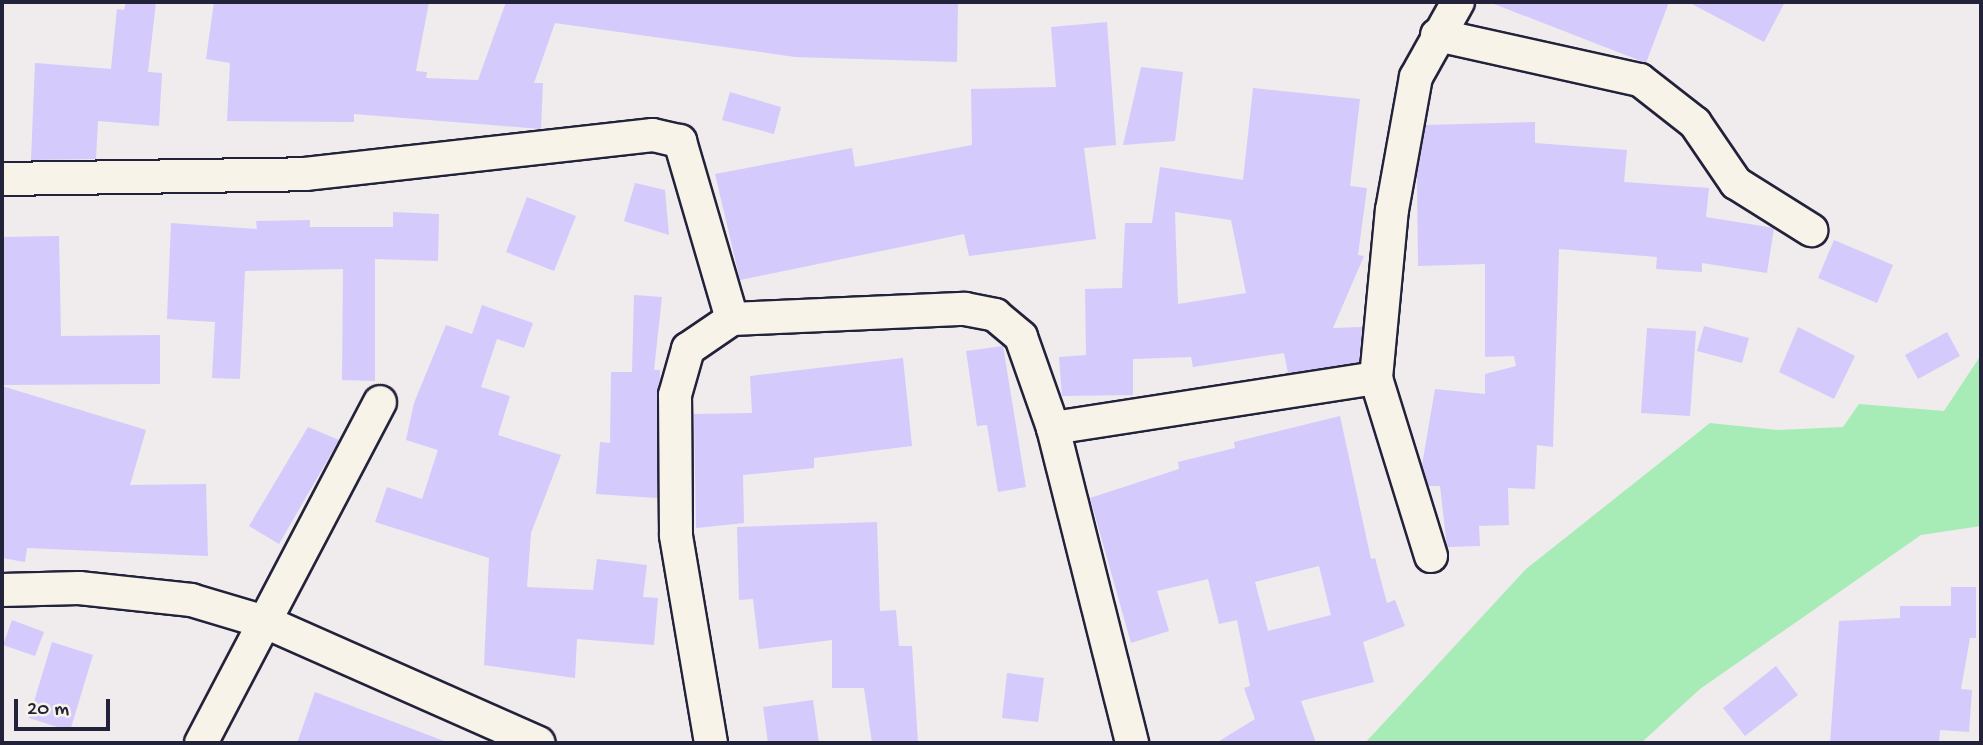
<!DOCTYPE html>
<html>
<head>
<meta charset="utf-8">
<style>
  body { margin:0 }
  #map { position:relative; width:1983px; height:745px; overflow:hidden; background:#f0ebec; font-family:"Gochi Hand",sans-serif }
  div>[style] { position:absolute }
  .green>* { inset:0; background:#a7ecb7 }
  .building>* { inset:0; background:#d5cafc }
  .roads { filter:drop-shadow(2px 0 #22223b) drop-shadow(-2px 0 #22223b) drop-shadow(0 2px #22223b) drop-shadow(0 -2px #22223b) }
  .street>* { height:32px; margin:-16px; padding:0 16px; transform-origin:16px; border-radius:16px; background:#f7f3e8 }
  span { translate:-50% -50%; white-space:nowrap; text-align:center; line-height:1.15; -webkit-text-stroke:6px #f7f3e8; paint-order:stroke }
  .frame { position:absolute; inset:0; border:4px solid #22223b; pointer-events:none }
  .scale { position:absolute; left:14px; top:699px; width:96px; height:32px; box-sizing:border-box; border:4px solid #22223b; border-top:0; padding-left:9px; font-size:21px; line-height:24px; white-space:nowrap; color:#22223b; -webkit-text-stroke:5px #f7f3e8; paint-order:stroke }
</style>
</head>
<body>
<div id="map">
  <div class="green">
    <i style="clip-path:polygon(1981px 355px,1981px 526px,1921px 535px,1700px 689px,1641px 743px,1365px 743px,1526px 569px,1710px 423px,1777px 430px,1843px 427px,1859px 404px,1944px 411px)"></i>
  </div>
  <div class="building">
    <i style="clip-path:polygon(126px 2px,156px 2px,148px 72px,162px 73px,159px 126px,98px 121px,96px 159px,31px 160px,35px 63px,111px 69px,117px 9px,124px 10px)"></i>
    <i style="clip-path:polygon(214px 2px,429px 2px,416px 71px,427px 72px,426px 78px,478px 80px,506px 2px,958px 2px,957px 62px,795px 57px,555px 23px,534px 83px,543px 83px,541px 129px,354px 114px,354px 122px,227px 121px,230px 63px,206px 59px)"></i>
    <i style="clip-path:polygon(1489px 2px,1669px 2px,1646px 63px)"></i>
    <i style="clip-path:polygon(1688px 2px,1785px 2px,1764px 42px)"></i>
    <i style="clip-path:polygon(1107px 22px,1116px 145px,1084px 148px,1096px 239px,969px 256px,964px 234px,740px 280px,715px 174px,852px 148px,855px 167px,972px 145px,971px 89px,1056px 87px,1051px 27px)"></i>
    <i style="clip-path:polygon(1141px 67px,1183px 72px,1175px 141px,1123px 145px)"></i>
    <i style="clip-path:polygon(evenodd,1253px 88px,1360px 99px,1350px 186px,1367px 188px,1358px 255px,1364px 256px,1333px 328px,1362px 327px,1359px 362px,1288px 373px,1284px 353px,1193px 367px,1191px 357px,1133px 359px,1133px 395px,1062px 396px,1059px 357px,1086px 355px,1085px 289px,1122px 288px,1125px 223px,1152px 223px,1160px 167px,1243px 180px,1253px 88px,1175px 212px,1231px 220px,1246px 293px,1178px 304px,1175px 212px)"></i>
    <i style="clip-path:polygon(730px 92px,781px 107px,774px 134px,722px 120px)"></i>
    <i style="clip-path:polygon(1535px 122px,1535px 143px,1627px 150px,1624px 182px,1709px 188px,1706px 217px,1774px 228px,1767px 273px,1702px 263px,1702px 272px,1656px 269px,1657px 257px,1559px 249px,1553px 447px,1537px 445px,1535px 489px,1508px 488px,1509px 525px,1479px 526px,1480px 546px,1447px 547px,1440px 486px,1429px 486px,1422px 465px,1435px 389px,1485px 394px,1485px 374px,1516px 366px,1514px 356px,1485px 357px,1485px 264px,1418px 266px,1417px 174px,1426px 125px)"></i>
    <i style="clip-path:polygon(635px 183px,665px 190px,669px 235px,624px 221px)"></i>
    <i style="clip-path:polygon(527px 197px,576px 216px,554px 271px,506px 252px)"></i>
    <i style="clip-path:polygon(393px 212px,439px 214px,438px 261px,375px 259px,375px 381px,342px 380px,343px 269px,245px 271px,240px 379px,212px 378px,215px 322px,167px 319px,171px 223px,257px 229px,256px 221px,310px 220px,310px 227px,393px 227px)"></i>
    <i style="clip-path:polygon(59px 236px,61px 336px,160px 335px,160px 384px,2px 385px,2px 237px)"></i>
    <i style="clip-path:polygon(1834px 240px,1893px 265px,1877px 303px,1818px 278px)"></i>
    <i style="clip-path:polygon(634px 295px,662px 297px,654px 370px,660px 370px,657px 498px,596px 494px,600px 442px,610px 443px,611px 372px,632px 372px)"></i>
    <i style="clip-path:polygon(482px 305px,533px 323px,524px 348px,497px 339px,481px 387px,510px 396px,498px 435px,561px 455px,531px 533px,527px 587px,593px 590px,597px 559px,647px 565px,643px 597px,658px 598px,654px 645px,577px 639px,575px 678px,484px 665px,489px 558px,375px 522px,387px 487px,422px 499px,438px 450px,406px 440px,414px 403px,446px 325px,472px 334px)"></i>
    <i style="clip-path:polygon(1704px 326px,1749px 338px,1742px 363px,1697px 351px)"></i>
    <i style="clip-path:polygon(1798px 327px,1855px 356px,1834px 399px,1779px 372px)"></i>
    <i style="clip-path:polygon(1647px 328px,1696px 331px,1690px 416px,1641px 413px)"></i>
    <i style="clip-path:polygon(1947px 332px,1960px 356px,1918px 379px,1905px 355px)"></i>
    <i style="clip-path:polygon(1003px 346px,1026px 487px,998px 492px,987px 425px,977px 426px,966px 351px)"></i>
    <i style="clip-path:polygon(903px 358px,912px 446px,814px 458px,814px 468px,743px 475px,744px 523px,696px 528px,694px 414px,752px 413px,750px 376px)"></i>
    <i style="clip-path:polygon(2px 386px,146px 430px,130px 485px,206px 484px,208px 556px,27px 548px,25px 562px,2px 558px)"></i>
    <i style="clip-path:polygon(evenodd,1340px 416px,1371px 559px,1375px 558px,1387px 603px,1395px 600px,1405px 626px,1363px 642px,1374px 682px,1301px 701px,1316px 743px,1216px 743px,1255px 719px,1244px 688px,1250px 686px,1237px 620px,1219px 624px,1208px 579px,1157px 591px,1169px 631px,1131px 643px,1090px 498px,1179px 469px,1178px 462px,1235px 448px,1234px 442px,1340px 416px,1319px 566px,1331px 615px,1268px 631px,1255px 582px,1319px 566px)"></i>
    <i style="clip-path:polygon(308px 427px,339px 440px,279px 544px,249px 526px)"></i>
    <i style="clip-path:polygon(877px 522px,880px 611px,896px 610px,899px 646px,912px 646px,918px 743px,872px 743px,864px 688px,832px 688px,832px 640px,759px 649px,753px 599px,739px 600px,737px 527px)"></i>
    <i style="clip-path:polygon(1951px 587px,1976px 587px,1976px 638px,1970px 638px,1961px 689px,1972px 690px,1969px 732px,1940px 730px,1939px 743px,1830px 743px,1839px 621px,1900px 618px,1900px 606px,1951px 606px)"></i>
    <i style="clip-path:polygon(12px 620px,44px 632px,35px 656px,3px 645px)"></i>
    <i style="clip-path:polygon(52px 642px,93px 655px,70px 731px,29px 718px)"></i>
    <i style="clip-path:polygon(1776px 666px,1798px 695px,1745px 736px,1723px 708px)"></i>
    <i style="clip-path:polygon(1007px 673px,1044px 678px,1038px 722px,1002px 718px)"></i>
    <i style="clip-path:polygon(315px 692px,444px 741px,443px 743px,297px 743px)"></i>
    <i style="clip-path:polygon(813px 700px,819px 743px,768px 743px,763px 707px)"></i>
  </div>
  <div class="roads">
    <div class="street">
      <i style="left:1437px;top:35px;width:208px;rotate:12.5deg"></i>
      <i style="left:1640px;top:80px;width:70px;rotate:38deg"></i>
      <i style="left:1695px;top:123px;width:73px;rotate:55.7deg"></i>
      <i style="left:1736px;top:183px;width:89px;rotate:32.1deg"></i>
      <i style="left:2px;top:179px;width:303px;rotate:-0.9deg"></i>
      <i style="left:305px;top:174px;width:350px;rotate:-6.4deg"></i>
      <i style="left:653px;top:135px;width:28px;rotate:13deg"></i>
      <i style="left:680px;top:141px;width:185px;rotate:73.7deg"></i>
      <i style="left:732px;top:319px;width:233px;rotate:-2.5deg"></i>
      <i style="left:965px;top:309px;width:31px;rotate:11deg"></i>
      <i style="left:995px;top:315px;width:34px;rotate:40deg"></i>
      <i style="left:1021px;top:337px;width:96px;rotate:70.6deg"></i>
      <i style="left:1053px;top:428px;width:325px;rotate:75.9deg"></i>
      <i style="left:1053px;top:428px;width:327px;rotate:-8.8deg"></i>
      <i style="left:1431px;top:556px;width:186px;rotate:-107.2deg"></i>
      <i style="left:1376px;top:378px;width:169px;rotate:-84.6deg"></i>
      <i style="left:1392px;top:210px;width:135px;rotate:-79.8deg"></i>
      <i style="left:1416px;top:77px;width:86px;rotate:-60.8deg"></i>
      <i style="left:2px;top:590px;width:77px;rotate:-1.5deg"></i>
      <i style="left:79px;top:588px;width:113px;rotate:6.1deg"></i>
      <i style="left:191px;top:600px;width:80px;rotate:16.6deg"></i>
      <i style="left:268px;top:623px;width:296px;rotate:23.9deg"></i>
      <i style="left:201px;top:743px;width:385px;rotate:-62.3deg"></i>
      <i style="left:711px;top:743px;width:211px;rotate:-99.6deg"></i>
      <i style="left:676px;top:535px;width:140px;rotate:-90.4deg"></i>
      <i style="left:675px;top:395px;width:48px;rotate:-74.2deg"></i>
      <i style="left:688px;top:349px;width:53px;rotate:-34.3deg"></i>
    </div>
  </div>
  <div class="frame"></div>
  <div class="scale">20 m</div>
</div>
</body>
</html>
